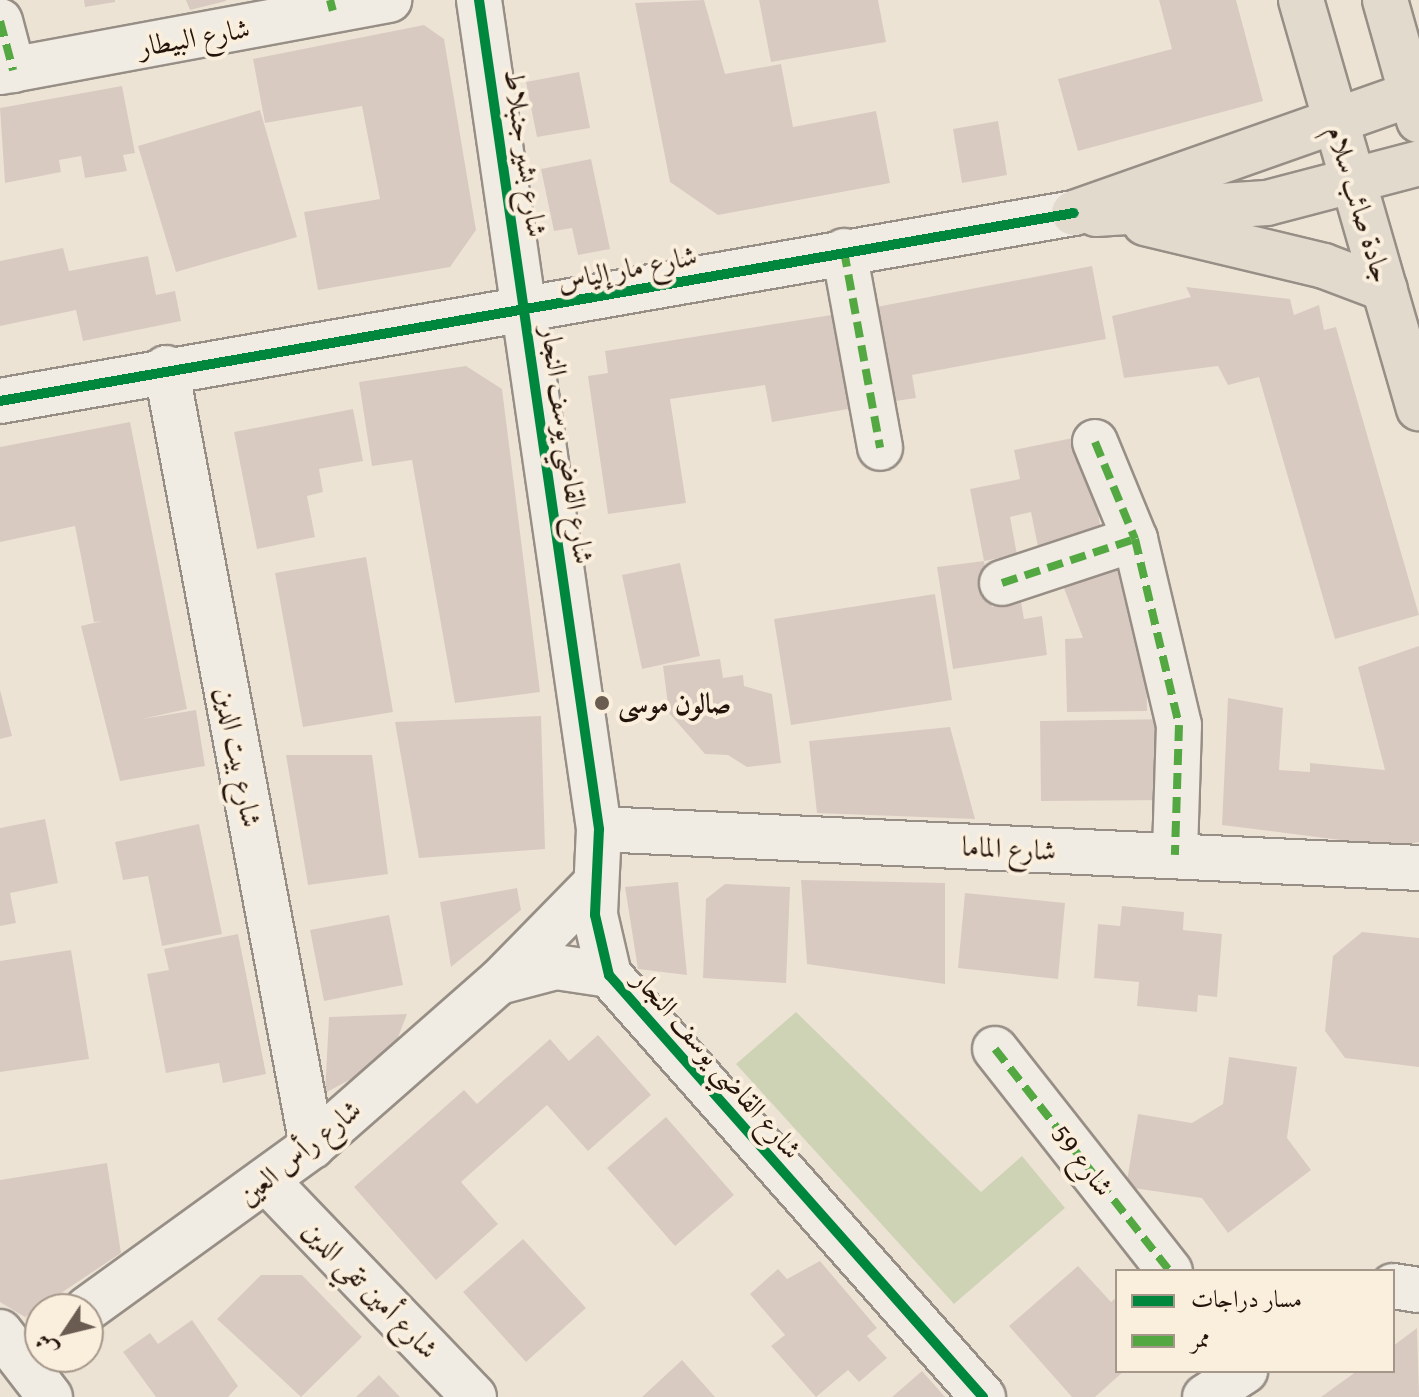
<!DOCTYPE html>
<html>
<head>
<meta charset="utf-8">
<style>
  body { margin:0 }
  #map { position:relative; width:1419px; height:1397px; overflow:hidden; background:#ede3d5; font-family:"Gentium Book Plus",Amiri,serif }
  div>[style] { position:absolute }
  .green>* { inset:0; background:#cfd3b6 }
  .building>* { inset:0; background:#d9cac1 }
  .roads { filter:drop-shadow(2px 0 #978f86) drop-shadow(-2px 0 #978f86) drop-shadow(0 2px #978f86) drop-shadow(0 -2px #978f86) }
  .street>* { height:44px; margin:-22px; padding:0 22px; transform-origin:22px; border-radius:22px; background:#f0ebe3 }
  .secondary>* { height:44px; margin:-22px; padding:0 22px; transform-origin:22px; border-radius:22px; background:#f0ebe3 }
  .highway>* { height:44px; margin:-22px; padding:0 22px; transform-origin:22px; border-radius:22px; background:#e3dace }
  .quiet>* { height:8px; margin-top:-4px; transform-origin:0; background:repeating-linear-gradient(90deg,#53a841 0 16px,transparent 0 24px) }
  .cycleway>* { height:10px; margin:-5px; padding:0 5px; transform-origin:5px; border-radius:5px; background:#00873e }
  .dots>* { width:22px; height:22px; translate:-50% -50%; box-sizing:border-box; border:4px solid #faeedd; border-radius:50% }
  span { translate:-50% -50%; white-space:nowrap; text-align:center; line-height:1.15; -webkit-text-stroke:8px #faeedd; paint-order:stroke }
  .street-label { font-size:28px; color:#25140b }
  .poi-label { font-size:28px; color:#25140b; font-weight:700 }
  .left { translate:0 -50%; text-align:left }
  .legend { position:absolute; left:1115px; top:1269px; width:280px; height:104px; box-sizing:border-box; background:#faeedd; border:2px solid #a59789; margin:0; padding:10px 14px; list-style:none; font-size:24px; color:#25140b }
  .legend li { display:flex; align-items:center; gap:16px; height:40px }
  .legend b { width:40px; border:2px solid #a59789 }
  .north { position:absolute; left:24px; top:1293px; width:80px; height:80px; box-sizing:border-box; background:#faeedd; border:2px solid #a59789; border-radius:50%; rotate:235deg; font-size:22px; font-weight:700; line-height:32px; text-align:center; color:#25140b }
  .north::after { content:''; display:block; margin:auto; width:28px; height:36px; background:#6b5c52; clip-path:polygon(50% 0,100% 100%,50% 72%,0 100%) }
</style>
</head>
<body>
<div id="map">
  <div class="green">
    <i style="clip-path:polygon(796px 1012px,981px 1192px,1022px 1156px,1065px 1208px,954px 1304px,736px 1064px)"></i>
  </div>
  <div class="building">
    <i style="clip-path:polygon(84px 0,115px 0,115px 2px,85px 7px)"></i>
    <i style="clip-path:polygon(186px 0,226px 0,226px 1px,190px 10px)"></i>
    <i style="clip-path:polygon(704px 0,725px 74px,781px 64px,793px 127px,876px 111px,890px 183px,718px 215px,670px 182px,635px 3px)"></i>
    <i style="clip-path:polygon(759px 0,878px 0,886px 42px,771px 62px)"></i>
    <i style="clip-path:polygon(1159px 0,1236px 0,1263px 101px,1078px 151px,1058px 79px,1172px 49px)"></i>
    <i style="clip-path:polygon(424px 25px,444px 39px,476px 230px,450px 267px,318px 290px,304px 212px,380px 199px,362px 106px,265px 123px,253px 59px)"></i>
    <i style="clip-path:polygon(579px 72px,590px 128px,537px 137px,526px 82px)"></i>
    <i style="clip-path:polygon(122px 86px,135px 153px,123px 155px,127px 171px,85px 178px,81px 156px,59px 160px,61px 172px,5px 183px,0 108px)"></i>
    <i style="clip-path:polygon(260px 110px,297px 237px,176px 272px,138px 146px)"></i>
    <i style="clip-path:polygon(998px 121px,1007px 175px,962px 183px,953px 129px)"></i>
    <i style="clip-path:polygon(591px 159px,610px 249px,578px 255px,572px 228px,554px 231px,541px 169px)"></i>
    <i style="clip-path:polygon(63px 248px,69px 271px,148px 256px,156px 295px,175px 291px,181px 321px,83px 341px,76px 310px,0 326px,0 261px)"></i>
    <i style="clip-path:polygon(1092px 266px,1106px 339px,912px 375px,916px 398px,889px 402px,871px 308px)"></i>
    <i style="clip-path:polygon(1186px 287px,1290px 299px,1294px 315px,1319px 305px,1324px 330px,1336px 327px,1419px 615px,1335px 639px,1259px 377px,1228px 385px,1218px 366px,1124px 378px,1112px 316px,1191px 297px)"></i>
    <i style="clip-path:polygon(844px 313px,854px 408px,772px 422px,765px 385px,670px 399px,686px 503px,608px 514px,588px 376px,608px 373px,605px 351px)"></i>
    <i style="clip-path:polygon(466px 366px,502px 389px,540px 692px,455px 703px,412px 460px,372px 466px,359px 382px)"></i>
    <i style="clip-path:polygon(353px 409px,363px 461px,319px 469px,323px 492px,307px 496px,315px 537px,257px 549px,234px 432px)"></i>
    <i style="clip-path:polygon(130px 422px,187px 709px,142px 719px,196px 710px,205px 766px,120px 781px,81px 626px,102px 621px,94px 622px,75px 526px,0 542px,0 447px)"></i>
    <i style="clip-path:polygon(1083px 436px,1103px 540px,1039px 552px,1031px 512px,1010px 517px,1017px 555px,984px 561px,970px 489px,1020px 479px,1014px 450px)"></i>
    <i style="clip-path:polygon(1116px 555px,1146px 638px,1147px 711px,1067px 712px,1065px 639px,1083px 638px,1059px 575px)"></i>
    <i style="clip-path:polygon(366px 557px,393px 712px,303px 727px,275px 573px)"></i>
    <i style="clip-path:polygon(984px 561px,992px 607px,1021px 602px,1024px 619px,1042px 616px,1047px 655px,953px 669px,937px 567px)"></i>
    <i style="clip-path:polygon(680px 563px,700px 656px,642px 669px,622px 575px)"></i>
    <i style="clip-path:polygon(935px 594px,952px 700px,791px 725px,774px 619px)"></i>
    <i style="clip-path:polygon(1419px 646px,1419px 842px,1395px 847px,1222px 825px,1228px 698px,1283px 708px,1279px 770px,1310px 772px,1310px 763px,1385px 770px,1358px 667px)"></i>
    <i style="clip-path:polygon(720px 659px,723px 678px,743px 675px,744px 686px,772px 694px,781px 763px,747px 767px,728px 755px,705px 754px,669px 713px,663px 666px)"></i>
    <i style="clip-path:polygon(0 690px,12px 736px,0 739px)"></i>
    <i style="clip-path:polygon(541px 716px,545px 849px,419px 858px,395px 722px)"></i>
    <i style="clip-path:polygon(1173px 719px,1175px 800px,1041px 801px,1040px 721px)"></i>
    <i style="clip-path:polygon(950px 727px,975px 819px,817px 813px,809px 741px)"></i>
    <i style="clip-path:polygon(286px 755px,372px 755px,388px 874px,308px 885px)"></i>
    <i style="clip-path:polygon(45px 819px,58px 883px,10px 893px,16px 923px,0 926px,0 828px)"></i>
    <i style="clip-path:polygon(199px 824px,222px 934px,162px 946px,148px 876px,123px 880px,115px 842px)"></i>
    <i style="clip-path:polygon(801px 880px,945px 883px,945px 984px,807px 964px)"></i>
    <i style="clip-path:polygon(678px 882px,687px 975px,638px 969px,625px 887px)"></i>
    <i style="clip-path:polygon(725px 884px,790px 887px,786px 983px,703px 978px,706px 899px)"></i>
    <i style="clip-path:polygon(517px 888px,521px 910px,451px 967px,440px 902px)"></i>
    <i style="clip-path:polygon(965px 893px,1065px 903px,1058px 979px,958px 968px)"></i>
    <i style="clip-path:polygon(1122px 906px,1184px 912px,1183px 930px,1222px 934px,1217px 997px,1198px 995px,1197px 1012px,1137px 1006px,1139px 982px,1094px 978px,1098px 924px,1120px 926px)"></i>
    <i style="clip-path:polygon(389px 915px,403px 985px,324px 1001px,310px 930px)"></i>
    <i style="clip-path:polygon(1362px 932px,1419px 938px,1419px 1067px,1345px 1058px,1325px 1031px,1333px 956px)"></i>
    <i style="clip-path:polygon(238px 934px,266px 1074px,223px 1083px,219px 1063px,166px 1073px,147px 974px,169px 970px,164px 949px)"></i>
    <i style="clip-path:polygon(71px 950px,89px 1059px,0 1072px,0 961px)"></i>
    <i style="clip-path:polygon(407px 1014px,390px 1058px,325px 1093px,329px 1017px)"></i>
    <i style="clip-path:polygon(598px 1035px,651px 1095px,588px 1151px,547px 1105px,461px 1182px,498px 1224px,436px 1280px,354px 1187px,464px 1090px,477px 1104px,550px 1039px,569px 1061px)"></i>
    <i style="clip-path:polygon(1229px 1057px,1297px 1067px,1287px 1138px,1311px 1170px,1228px 1233px,1202px 1198px,1126px 1187px,1138px 1114px,1192px 1123px,1223px 1104px)"></i>
    <i style="clip-path:polygon(666px 1117px,734px 1195px,675px 1246px,607px 1168px)"></i>
    <i style="clip-path:polygon(107px 1163px,121px 1253px,25px 1317px,0 1302px,0 1180px)"></i>
    <i style="clip-path:polygon(523px 1239px,586px 1308px,526px 1362px,463px 1292px)"></i>
    <i style="clip-path:polygon(820px 1261px,877px 1328px,867px 1336px,887px 1358px,859px 1382px,848px 1370px,816px 1397px,771px 1346px,785px 1335px,750px 1294px,778px 1269px,787px 1279px)"></i>
    <i style="clip-path:polygon(1078px 1266px,1111px 1302px,1117px 1297px,1117px 1371px,1124px 1371px,1095px 1397px,1072px 1397px,1009px 1326px)"></i>
    <i style="clip-path:polygon(261px 1275px,302px 1275px,362px 1337px,301px 1397px,217px 1319px)"></i>
    <i style="clip-path:polygon(192px 1320px,238px 1386px,228px 1397px,156px 1397px,123px 1352px,150px 1333px,158px 1344px)"></i>
    <i style="clip-path:polygon(1417px 1328px,1419px 1397px,1321px 1397px,1357px 1371px,1393px 1371px,1393px 1346px)"></i>
    <i style="clip-path:polygon(682px 1360px,715px 1397px,642px 1397px)"></i>
    <i style="clip-path:polygon(922px 1371px,945px 1397px,892px 1397px)"></i>
    <i style="clip-path:polygon(379px 1375px,400px 1397px,356px 1397px)"></i>
  </div>
  <div class="roads">
    <div class="street">
      <i style="left:479px;top:0;width:838px;rotate:81.76deg"></i>
      <i style="left:599px;top:829px;width:86px;rotate:92.7deg"></i>
      <i style="left:595px;top:915px;width:62px;rotate:76.9deg"></i>
      <i style="left:609px;top:975px;width:564px;rotate:48.45deg"></i>
      <i style="left:0;top:21px;width:51px;rotate:75.1deg"></i>
      <i style="left:0;top:72px;width:396px;rotate:-10.5deg"></i>
      <i style="left:844px;top:251px;width:200px;rotate:79.6deg"></i>
      <i style="left:166px;top:368px;width:792px;rotate:79.37deg"></i>
      <i style="left:1095px;top:442px;width:105px;rotate:67.6deg"></i>
      <i style="left:1135px;top:539px;width:191px;rotate:76.7deg"></i>
      <i style="left:1179px;top:725px;width:130px;rotate:91.8deg"></i>
      <i style="left:1002px;top:583px;width:140px;rotate:-18.3deg"></i>
      <i style="left:599px;top:829px;width:821px;rotate:2.72deg"></i>
      <i style="left:499px;top:982px;width:59px;rotate:-14.7deg"></i>
      <i style="left:556px;top:967px;width:54px;rotate:8.6deg"></i>
      <i style="left:995px;top:1049px;width:283px;rotate:51.8deg"></i>
      <i style="left:267px;top:1181px;width:299px;rotate:46.2deg"></i>
      <i style="left:1393px;top:1286px;width:26px;rotate:9deg"></i>
      <i style="left:87px;top:1309px;width:278px;rotate:-35.9deg"></i>
      <i style="left:312px;top:1146px;width:249px;rotate:-41.3deg"></i>
      <i style="left:499px;top:982px;width:137px;rotate:-45.6deg"></i>
      <i style="left:0;top:1332px;width:82px;rotate:52.4deg"></i>
      <i style="left:1205px;top:1397px;width:48px;rotate:-33deg"></i>
    </div>
    <div class="secondary">
      <i style="left:0;top:401px;width:1090px;rotate:-9.93deg"></i>
    </div>
    <div class="highway">
      <i style="left:1301px;top:0;width:425px;rotate:73.9deg"></i>
      <i style="left:1385px;top:0;width:125px;rotate:74.2deg"></i>
      <i style="left:1074px;top:213px;width:358px;rotate:-19.4deg"></i>
      <i style="left:1096px;top:214px;width:171px;rotate:-3.7deg"></i>
      <i style="left:1267px;top:203px;width:157px;rotate:-14.7deg"></i>
      <i style="left:1145px;top:223px;width:184px;rotate:13.5deg"></i>
      <i style="left:1324px;top:266px;width:65px;rotate:20.7deg"></i>
    </div>
  </div>
  <div class="quiet">
    <i style="left:330px;top:0;width:11px;rotate:75deg"></i>
    <i style="left:0;top:21px;width:51px;rotate:75.1deg"></i>
    <i style="left:844px;top:251px;width:200px;rotate:79.6deg"></i>
    <i style="left:1095px;top:442px;width:105px;rotate:67.6deg"></i>
    <i style="left:1135px;top:539px;width:191px;rotate:76.7deg"></i>
    <i style="left:1179px;top:725px;width:130px;rotate:91.8deg"></i>
    <i style="left:1002px;top:583px;width:140px;rotate:-18.3deg"></i>
    <i style="left:995px;top:1049px;width:283px;rotate:51.8deg"></i>
  </div>
  <div class="cycleway">
    <i style="left:479px;top:0;width:838px;rotate:81.76deg"></i>
    <i style="left:599px;top:829px;width:86px;rotate:92.7deg"></i>
    <i style="left:595px;top:915px;width:62px;rotate:76.9deg"></i>
    <i style="left:609px;top:975px;width:564px;rotate:48.45deg"></i>
    <i style="left:0;top:401px;width:1090px;rotate:-9.93deg"></i>
  </div>
  <div class="dots">
    <i style="left:602px;top:703px;background:#6b5c52"></i>
  </div>
  <div class="street-label">
    <span style="left:194px;top:37px;rotate:-10deg">شارع البيطار</span>
    <span style="left:526px;top:153px;rotate:82deg">شارع بشير جنبلاط</span>
    <span style="left:1360px;top:204px;rotate:73deg">جادة صائب سلام</span>
    <span style="left:627px;top:268px;rotate:-11deg">شارع مار إلياس</span>
    <span style="left:568px;top:445px;rotate:82deg">شارع القاضي يوسف النجار</span>
    <span style="left:239px;top:757px;rotate:79deg">شارع بيت الدين</span>
    <span style="left:1009px;top:848px;rotate:3deg">شارع الماما</span>
    <span style="left:718px;top:1064px;rotate:49deg">شارع القاضي يوسف النجار</span>
    <span style="left:299px;top:1152px;rotate:-39deg">شارع رأس العين</span>
    <span style="left:1083px;top:1160px;rotate:52deg">شارع 59</span>
    <span style="left:371px;top:1289px;rotate:46deg">شارع أمين تقي الدين</span>
  </div>
  <div class="poi-label">
    <span class="left" style="left:618px;top:703px">صالون موسى</span>
  </div>
  <ul class="legend">
  <li><b style="height:10px;background:#00873e"></b>مسار دراجات</li>
  <li><b style="height:10px;background:#53a841"></b>ممر</li>
  </ul>
  <div class="north">ش</div>
</div>
</body>
</html>
